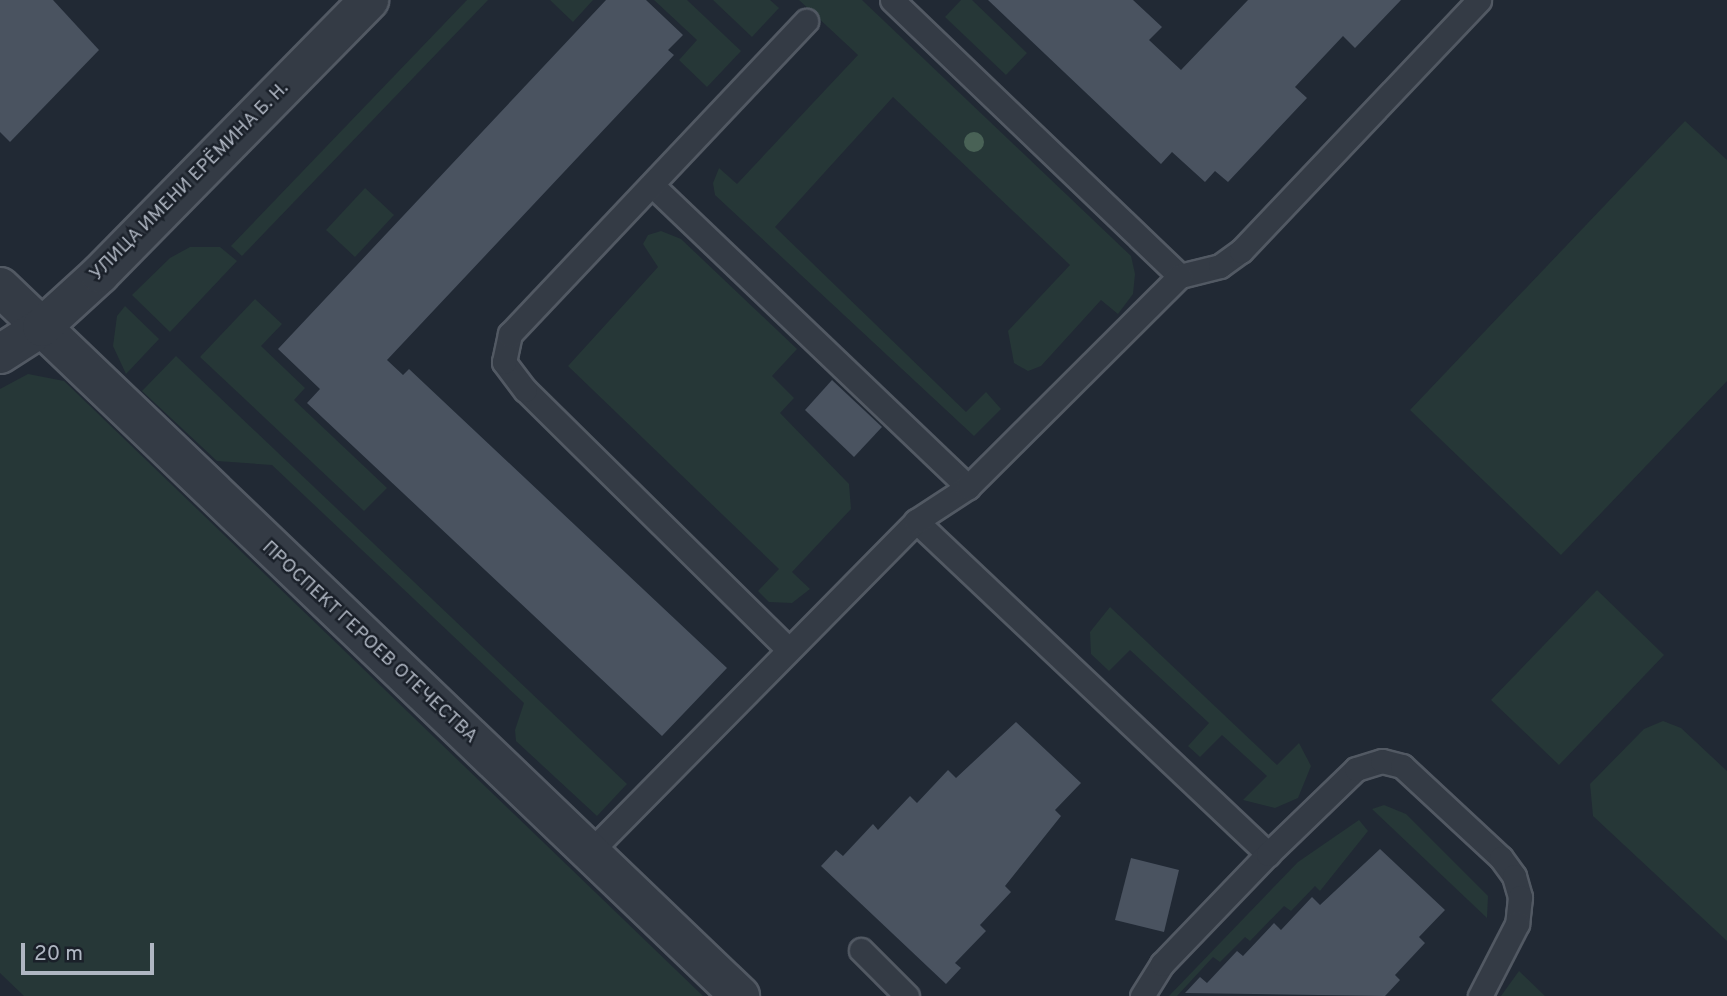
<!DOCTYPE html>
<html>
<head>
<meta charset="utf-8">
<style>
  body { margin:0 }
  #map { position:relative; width:1727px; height:996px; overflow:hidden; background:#212934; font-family:Overpass,sans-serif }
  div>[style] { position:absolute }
  .green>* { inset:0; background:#263737 }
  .building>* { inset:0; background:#4a5360 }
  .roads { filter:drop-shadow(2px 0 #525963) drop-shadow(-2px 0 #525963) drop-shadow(0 2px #525963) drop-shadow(0 -2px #525963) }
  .lane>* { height:23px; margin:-11.5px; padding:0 11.5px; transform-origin:11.5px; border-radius:11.5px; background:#343b45 }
  .street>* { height:38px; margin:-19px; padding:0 19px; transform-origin:19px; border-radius:19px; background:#343b45 }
  .trees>* { width:20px; height:20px; margin:-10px; border-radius:50%; background:#496256 }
  span { translate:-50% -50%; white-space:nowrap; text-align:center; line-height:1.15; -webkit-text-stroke:5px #1a2029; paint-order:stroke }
  .street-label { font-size:19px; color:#afb6c2 }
  .scale { position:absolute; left:21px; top:943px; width:133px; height:32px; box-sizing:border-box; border:4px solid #afb6c2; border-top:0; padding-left:9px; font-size:21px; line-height:24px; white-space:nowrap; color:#afb6c2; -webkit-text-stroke:5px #1a2029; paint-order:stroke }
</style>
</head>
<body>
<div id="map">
  <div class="green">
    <i style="clip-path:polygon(467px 0,488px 0,242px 256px,231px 246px)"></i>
    <i style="clip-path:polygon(550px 0,593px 0,573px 22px)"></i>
    <i style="clip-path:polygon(654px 0,687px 0,741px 51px,707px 87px,679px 60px,697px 40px)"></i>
    <i style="clip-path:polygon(713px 0,770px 0,779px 8px,752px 37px)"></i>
    <i style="clip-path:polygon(799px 0,862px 0,1131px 256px,1135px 274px,1133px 294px,1118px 314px,1101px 300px,1041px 366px,1028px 371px,1014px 363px,1008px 331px,1070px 265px,893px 97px,775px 227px,966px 412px,986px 392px,1001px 409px,974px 436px,715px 195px,713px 183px,719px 168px,737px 184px,858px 55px)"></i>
    <i style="clip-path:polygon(961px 0,972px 0,1027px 53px,1006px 75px,945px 17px)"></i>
    <i style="clip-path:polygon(1685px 121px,1727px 160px,1727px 381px,1561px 555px,1410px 410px)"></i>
    <i style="clip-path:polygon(365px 188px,394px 215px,355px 257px,326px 230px)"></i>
    <i style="clip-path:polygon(661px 231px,681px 239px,797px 349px,772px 376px,794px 398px,780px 413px,849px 484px,851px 509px,792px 572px,810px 589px,792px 603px,769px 602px,758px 591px,779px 569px,568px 366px,658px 267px,643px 244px,648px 235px)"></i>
    <i style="clip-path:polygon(190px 247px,220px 247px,237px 261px,170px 332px,132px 295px,170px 258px)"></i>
    <i style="clip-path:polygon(255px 299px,282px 324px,261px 346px,305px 388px,294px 400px,387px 488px,364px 511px,200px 357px)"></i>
    <i style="clip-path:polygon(125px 306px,159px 339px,126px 374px,113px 346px,117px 316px)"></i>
    <i style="clip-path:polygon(176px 356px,627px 784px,597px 816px,516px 741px,515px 730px,524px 703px,272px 465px,217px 461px,142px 391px)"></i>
    <i style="clip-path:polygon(28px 374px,64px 381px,703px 996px,24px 996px,0 973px,0 389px)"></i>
    <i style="clip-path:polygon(1597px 590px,1664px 655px,1559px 765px,1491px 700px)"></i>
    <i style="clip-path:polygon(1110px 607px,1277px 765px,1299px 743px,1311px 766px,1298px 798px,1275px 808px,1243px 800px,1267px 776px,1222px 735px,1200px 757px,1188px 746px,1209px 723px,1130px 650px,1109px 671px,1091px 654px,1090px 632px)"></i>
    <i style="clip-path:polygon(1663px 721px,1681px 728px,1727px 771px,1727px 941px,1593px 816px,1590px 784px,1644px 729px)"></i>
    <i style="clip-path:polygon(1384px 805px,1406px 814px,1488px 896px,1487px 918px,1372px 809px)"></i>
    <i style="clip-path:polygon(1359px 820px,1368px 831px,1320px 891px,1315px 886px,1291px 911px,1284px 906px,1250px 941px,1245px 937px,1220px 962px,1213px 957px,1177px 996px,1169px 996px,1298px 862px)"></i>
    <i style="clip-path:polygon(1519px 971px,1545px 996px,1501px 996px)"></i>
  </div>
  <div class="building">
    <i style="clip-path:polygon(0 0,53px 0,99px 50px,10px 142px,0 132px)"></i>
    <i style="clip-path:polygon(606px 0,646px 0,683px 35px,668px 50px,674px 55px,387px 360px,403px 375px,409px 369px,727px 668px,662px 736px,307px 403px,320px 389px,278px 349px)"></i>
    <i style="clip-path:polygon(988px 0,1133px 0,1162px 27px,1149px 40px,1181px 70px,1248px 0,1401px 0,1355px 48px,1343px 36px,1295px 87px,1307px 98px,1228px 182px,1215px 171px,1205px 182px,1172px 152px,1161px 164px)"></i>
    <i style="clip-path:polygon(832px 380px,882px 427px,854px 457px,805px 410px)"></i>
    <i style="clip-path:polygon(1016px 722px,1081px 783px,1055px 810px,1061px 816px,1005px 886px,1011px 892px,980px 925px,986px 931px,955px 963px,961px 968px,946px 984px,821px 866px,836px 850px,843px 856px,873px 824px,878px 830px,910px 796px,917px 803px,948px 770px,956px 778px)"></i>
    <i style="clip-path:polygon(1380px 849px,1445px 910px,1419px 937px,1425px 943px,1395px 975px,1400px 980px,1385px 996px,1185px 993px,1200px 977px,1207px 983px,1237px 951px,1243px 956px,1274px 923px,1281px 930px,1312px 897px,1320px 905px)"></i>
    <i style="clip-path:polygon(1131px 858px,1179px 870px,1164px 932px,1115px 920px)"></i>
  </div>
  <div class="roads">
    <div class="lane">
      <i style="left:892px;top:0;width:399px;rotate:43.8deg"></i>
      <i style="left:1180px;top:276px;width:41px;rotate:-14deg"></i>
      <i style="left:1220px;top:266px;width:26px;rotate:-36deg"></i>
      <i style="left:1241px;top:251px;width:346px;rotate:-46.5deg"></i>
      <i style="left:652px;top:185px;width:437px;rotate:43.7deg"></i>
      <i style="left:916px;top:521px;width:485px;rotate:43.4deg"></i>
      <i style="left:788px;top:649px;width:369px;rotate:-135.4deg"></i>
      <i style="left:525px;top:390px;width:35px;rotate:-127deg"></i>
      <i style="left:504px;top:362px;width:29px;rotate:-78deg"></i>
      <i style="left:510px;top:334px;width:431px;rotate:-46.6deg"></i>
      <i style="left:590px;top:852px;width:465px;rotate:-45.4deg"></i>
      <i style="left:916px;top:521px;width:62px;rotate:-33.2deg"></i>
      <i style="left:968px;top:487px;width:299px;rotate:-44.9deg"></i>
      <i style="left:861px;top:950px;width:65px;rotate:45deg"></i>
      <i style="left:1142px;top:996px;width:38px;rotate:-58deg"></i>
      <i style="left:1162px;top:964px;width:153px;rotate:-46.1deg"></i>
      <i style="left:1268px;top:854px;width:122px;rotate:-44deg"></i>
      <i style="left:1356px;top:769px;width:27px;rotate:-17deg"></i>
      <i style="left:1382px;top:761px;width:21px;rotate:14deg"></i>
      <i style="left:1402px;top:766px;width:135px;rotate:42.9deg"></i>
      <i style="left:1501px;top:858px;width:22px;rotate:54deg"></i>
      <i style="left:1514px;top:876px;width:22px;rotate:74deg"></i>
      <i style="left:1520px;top:897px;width:27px;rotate:96deg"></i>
      <i style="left:1517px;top:924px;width:81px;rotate:117.2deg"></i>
    </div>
    <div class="street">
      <i style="left:0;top:287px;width:1025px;rotate:43.77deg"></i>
      <i style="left:0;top:354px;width:50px;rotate:-32.7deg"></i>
      <i style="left:42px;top:327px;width:79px;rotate:-42.4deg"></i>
      <i style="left:100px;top:274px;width:384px;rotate:-45.5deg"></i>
    </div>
  </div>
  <div class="trees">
    <i style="left:974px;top:142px"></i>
  </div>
  <div class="street-label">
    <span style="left:190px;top:182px;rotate:-45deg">УЛИЦА ИМЕНИ ЕРЁМИНА Б. Н.</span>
    <span style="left:369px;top:643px;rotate:43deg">ПРОСПЕКТ ГЕРОЕВ ОТЕЧЕСТВА</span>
  </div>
  <div class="scale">20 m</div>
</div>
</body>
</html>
